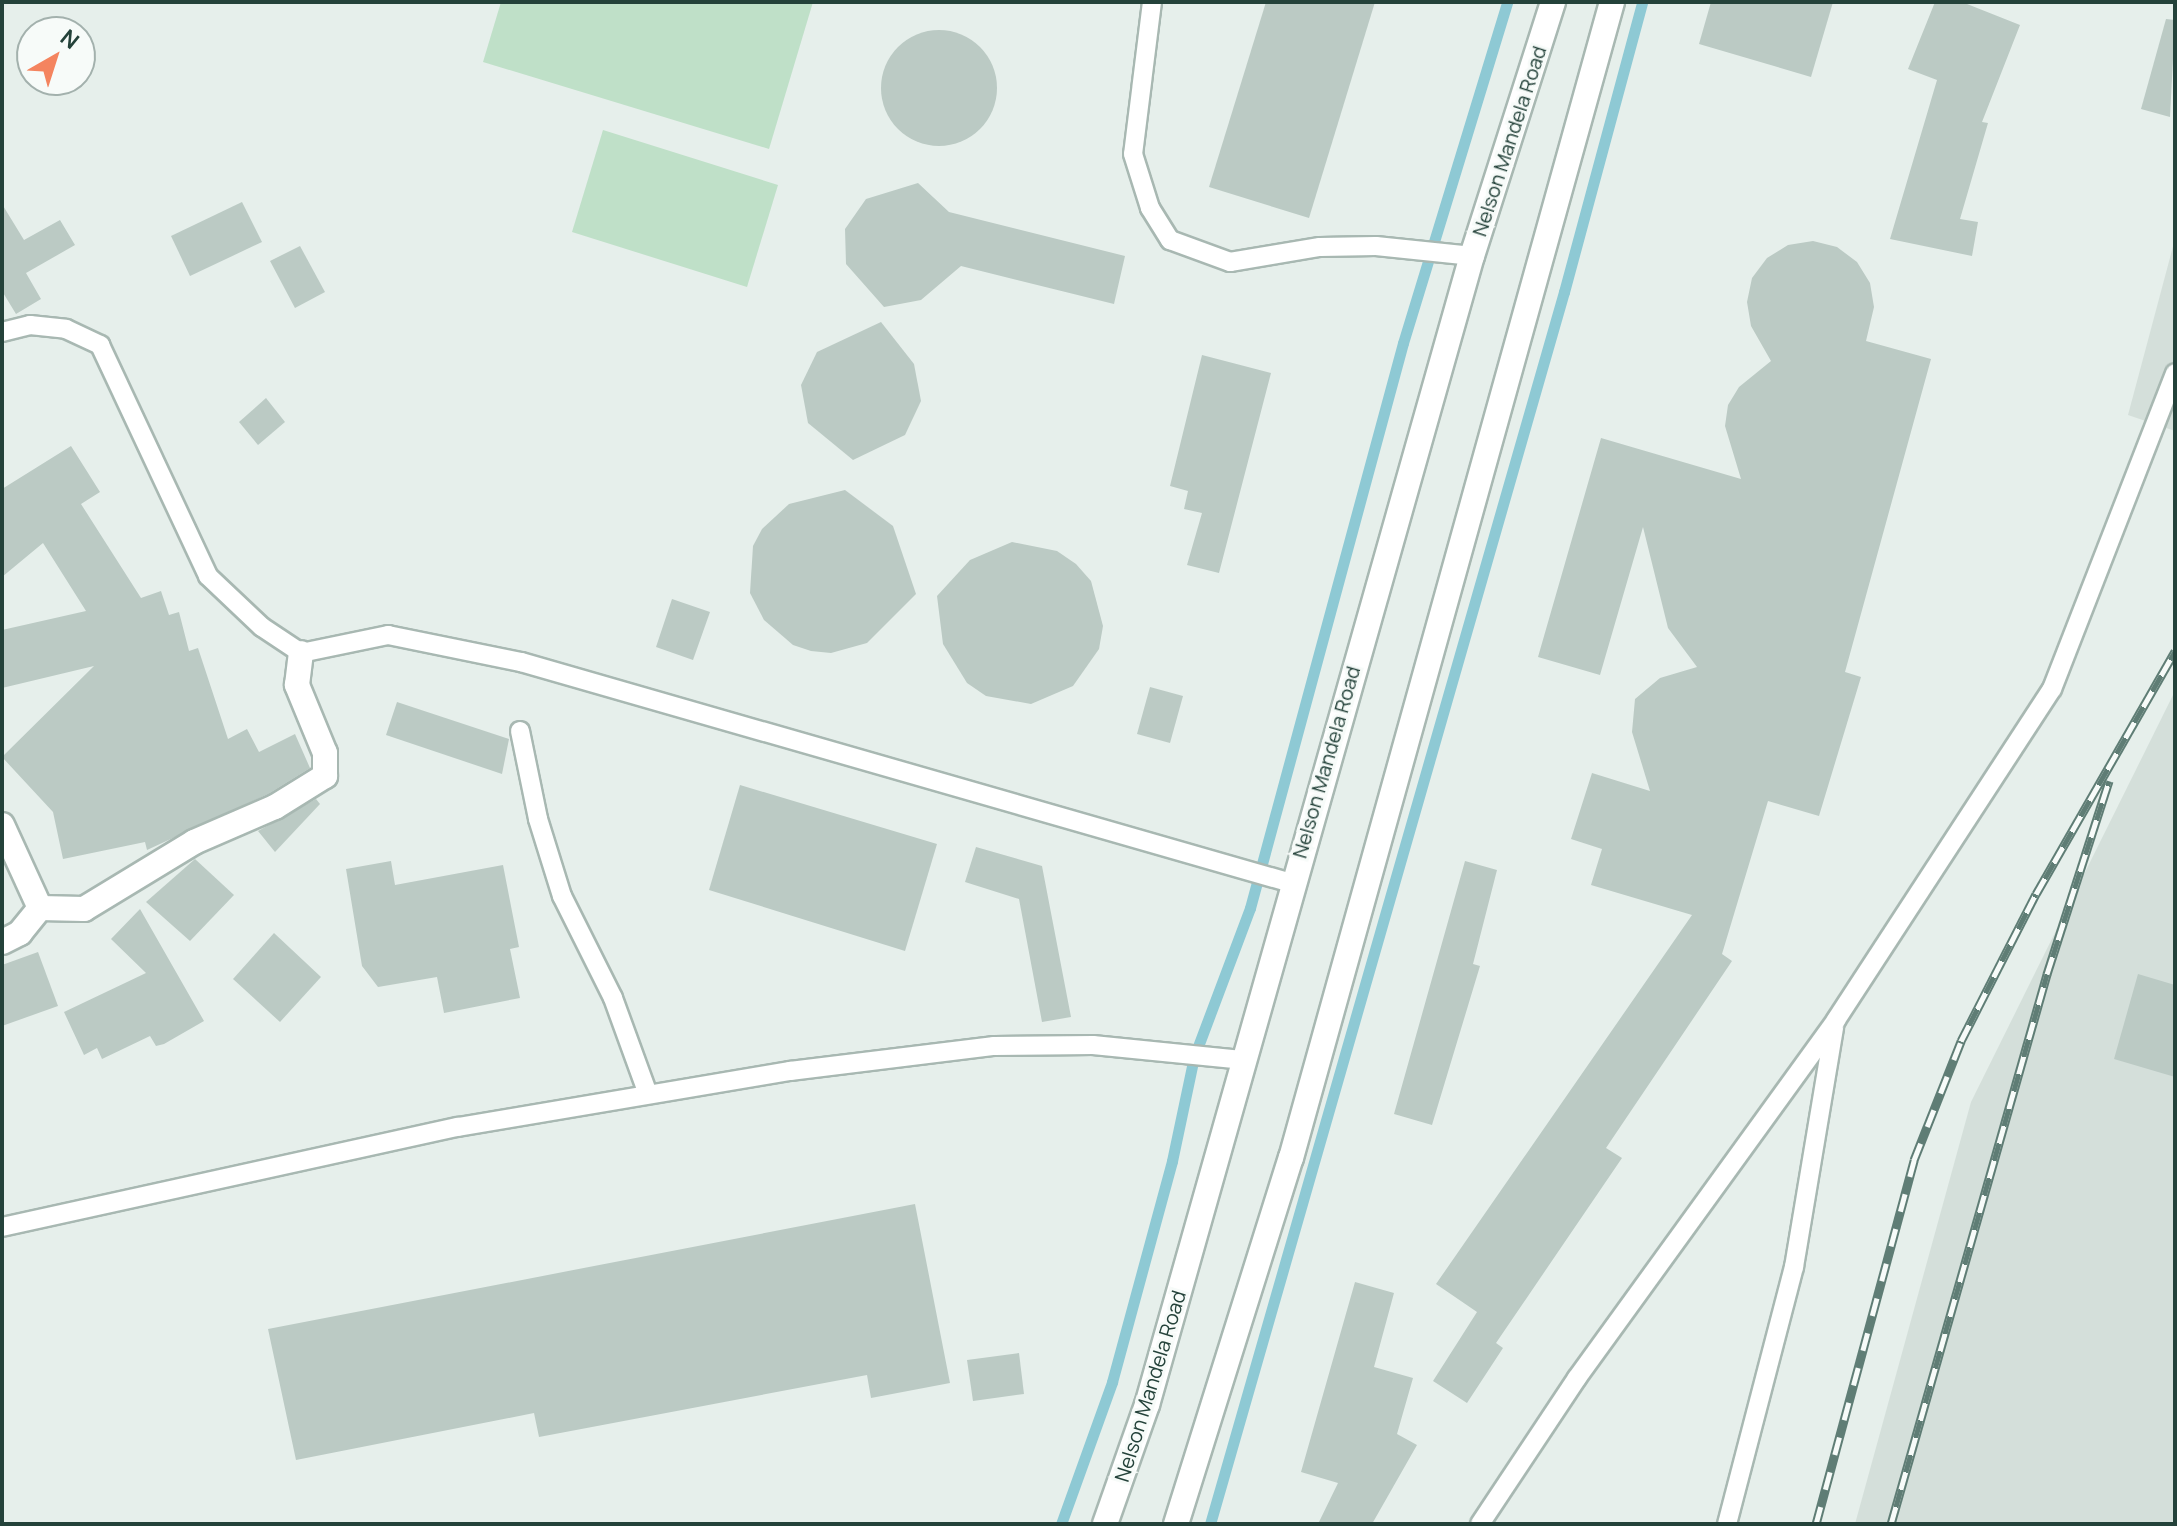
<!DOCTYPE html>
<html>
<head>
<meta charset="utf-8">
<style>
  body { margin:0 }
  #map { position:relative; width:2177px; height:1526px; overflow:hidden; background:#e6efeb; font-family:Manrope,sans-serif }
  div>[style] { position:absolute }
  .built>* { inset:0; background:#d4dfda }
  .green>* { inset:0; background:#bfe0c8 }
  .stream>* { height:11px; margin:-5.5px; padding:0 5.5px; transform-origin:5.5px; border-radius:5.5px; background:#8ec9d4 }
  .building>* { inset:0; background:#bbcac4 }
  .round { border-radius:50% }
  .roads { filter:drop-shadow(2px 0 #a8b8b2) drop-shadow(-2px 0 #a8b8b2) drop-shadow(0 2px #a8b8b2) drop-shadow(0 -2px #a8b8b2) }
  .lane>* { height:18px; margin:-9px; padding:0 9px; transform-origin:9px; border-radius:9px; background:#fff }
  .street>* { height:24px; margin:-12px; padding:0 12px; transform-origin:12px; border-radius:12px; background:#fff }
  .secondary>* { height:24px; margin:-12px; padding:0 12px; transform-origin:12px; border-radius:12px; background:#fff }
  .rail>* { height:9px; margin-top:-4.5px; transform-origin:0; background:repeating-linear-gradient(90deg,#f7fbf9 0 18px,#5f7d75 0 36px); box-sizing:border-box; border-block:2px solid #5f7d75 }
  span { translate:-50% -50%; white-space:nowrap; text-align:center; line-height:1.15; -webkit-text-stroke:6px #f7fbf9; paint-order:stroke }
  .street-label { font-size:20px; color:#24423a }
  .frame { position:absolute; inset:0; border:4px solid #24423a; pointer-events:none }
  .north { position:absolute; left:16px; top:16px; width:80px; height:80px; box-sizing:border-box; background:#f7fbf9; border:2px solid #a3b1ad; border-radius:50%; rotate:39deg; font-size:22px; font-weight:700; line-height:32px; text-align:center; color:#24423a }
  .north::after { content:''; display:block; margin:auto; width:28px; height:36px; background:#f4845f; clip-path:polygon(50% 0,100% 100%,50% 72%,0 100%) }
</style>
</head>
<body>
<div id="map">
  <div class="built">
    <i style="clip-path:polygon(2175px 239px,2175px 431px,2128px 415px)"></i>
    <i style="clip-path:polygon(2175px 691px,2175px 1524px,1855px 1524px,1971px 1102px)"></i>
  </div>
  <div class="green">
    <i style="clip-path:polygon(501px 2px,813px 2px,769px 149px,483px 62px)"></i>
    <i style="clip-path:polygon(603px 130px,778px 185px,747px 287px,572px 232px)"></i>
  </div>
  <div class="stream">
    <i style="left:1061px;top:1524px;width:151px;rotate:-70.2deg"></i>
    <i style="left:1112px;top:1382px;width:229px;rotate:-74.8deg"></i>
    <i style="left:1172px;top:1161px;width:106px;rotate:-78.1deg"></i>
    <i style="left:1194px;top:1057px;width:159px;rotate:-69.4deg"></i>
    <i style="left:1250px;top:908px;width:585px;rotate:-74.85deg"></i>
    <i style="left:1403px;top:343px;width:357px;rotate:-73deg"></i>
    <i style="left:1210px;top:1524px;width:1282px;rotate:-73.97deg"></i>
    <i style="left:1564px;top:292px;width:300px;rotate:-74.9deg"></i>
  </div>
  <div class="building">
    <i style="clip-path:polygon(1266px 2px,1375px 2px,1309px 218px,1209px 187px)"></i>
    <i style="clip-path:polygon(1711px 2px,1833px 2px,1811px 77px,1699px 44px)"></i>
    <i style="clip-path:polygon(1935px 2px,1962px 2px,2020px 25px,1982px 122px,1988px 123px,1960px 219px,1978px 222px,1972px 256px,1890px 239px,1937px 80px,1908px 69px)"></i>
    <i style="clip-path:polygon(2166px 19px,2175px 20px,2170px 117px,2141px 109px)"></i>
    <i class="round" style="left:881px;top:30px;width:116px;height:116px"></i>
    <i style="clip-path:polygon(918px 183px,949px 212px,1125px 256px,1114px 304px,961px 266px,921px 300px,884px 307px,846px 264px,845px 229px,866px 199px)"></i>
    <i style="clip-path:polygon(242px 202px,262px 242px,190px 276px,171px 236px)"></i>
    <i style="clip-path:polygon(2px 204px,24px 240px,60px 220px,75px 245px,26px 273px,41px 299px,16px 314px,2px 291px)"></i>
    <i style="clip-path:polygon(1813px 241px,1837px 247px,1857px 262px,1870px 283px,1874px 307px,1866px 341px,1931px 359px,1845px 672px,1861px 677px,1819px 816px,1768px 801px,1722px 954px,1732px 961px,1606px 1148px,1622px 1158px,1496px 1343px,1503px 1348px,1467px 1403px,1433px 1381px,1477px 1312px,1436px 1284px,1692px 915px,1591px 885px,1602px 849px,1571px 839px,1592px 773px,1650px 791px,1632px 732px,1635px 699px,1660px 678px,1697px 667px,1668px 628px,1643px 527px,1600px 675px,1538px 657px,1601px 438px,1741px 479px,1725px 426px,1728px 405px,1739px 387px,1771px 361px,1751px 326px,1747px 302px,1752px 278px,1767px 258px,1788px 245px)"></i>
    <i style="clip-path:polygon(300px 246px,325px 292px,295px 308px,270px 261px)"></i>
    <i style="clip-path:polygon(881px 322px,914px 364px,921px 401px,905px 435px,853px 460px,808px 423px,801px 385px,817px 352px)"></i>
    <i style="clip-path:polygon(1202px 355px,1271px 373px,1219px 573px,1187px 565px,1202px 513px,1184px 509px,1188px 491px,1170px 486px)"></i>
    <i style="clip-path:polygon(266px 398px,285px 422px,258px 445px,239px 422px)"></i>
    <i style="clip-path:polygon(71px 446px,100px 492px,81px 504px,141px 598px,161px 591px,169px 615px,179px 612px,189px 651px,198px 648px,228px 739px,247px 729px,259px 752px,295px 734px,310px 768px,268px 794px,147px 850px,145px 842px,63px 859px,53px 812px,2px 757px,94px 666px,2px 688px,2px 630px,86px 611px,43px 543px,2px 577px,2px 489px)"></i>
    <i style="clip-path:polygon(845px 490px,893px 526px,916px 594px,867px 643px,831px 653px,811px 651px,793px 645px,764px 620px,750px 593px,753px 546px,762px 529px,789px 504px)"></i>
    <i style="clip-path:polygon(1012px 542px,1057px 551px,1076px 564px,1091px 581px,1103px 626px,1099px 649px,1073px 686px,1031px 704px,986px 696px,967px 683px,943px 644px,937px 596px,970px 560px)"></i>
    <i style="clip-path:polygon(672px 599px,710px 612px,693px 660px,656px 647px)"></i>
    <i style="clip-path:polygon(1150px 687px,1183px 696px,1170px 743px,1137px 734px)"></i>
    <i style="clip-path:polygon(397px 702px,509px 739px,502px 774px,386px 735px)"></i>
    <i style="clip-path:polygon(740px 785px,937px 844px,905px 951px,709px 890px)"></i>
    <i style="clip-path:polygon(316px 799px,320px 804px,275px 852px,258px 831px)"></i>
    <i style="clip-path:polygon(976px 847px,1042px 866px,1071px 1017px,1042px 1022px,1019px 899px,965px 882px)"></i>
    <i style="clip-path:polygon(195px 859px,234px 895px,190px 941px,146px 902px)"></i>
    <i style="clip-path:polygon(391px 861px,395px 885px,503px 865px,519px 947px,510px 949px,520px 998px,444px 1013px,437px 977px,378px 987px,362px 966px,346px 869px)"></i>
    <i style="clip-path:polygon(1465px 861px,1497px 870px,1473px 964px,1480px 966px,1432px 1125px,1394px 1114px)"></i>
    <i style="clip-path:polygon(140px 909px,204px 1021px,164px 1044px,156px 1046px,150px 1036px,102px 1059px,97px 1048px,84px 1055px,64px 1012px,146px 973px,111px 939px)"></i>
    <i style="clip-path:polygon(274px 933px,321px 977px,280px 1022px,233px 979px)"></i>
    <i style="clip-path:polygon(38px 952px,58px 1006px,2px 1026px,2px 965px)"></i>
    <i style="clip-path:polygon(2138px 974px,2175px 985px,2175px 1077px,2114px 1059px)"></i>
    <i style="clip-path:polygon(915px 1204px,950px 1383px,871px 1398px,867px 1375px,539px 1437px,534px 1413px,296px 1460px,268px 1329px)"></i>
    <i style="clip-path:polygon(1355px 1282px,1394px 1293px,1374px 1367px,1413px 1378px,1397px 1434px,1417px 1445px,1372px 1524px,1318px 1524px,1338px 1483px,1301px 1472px)"></i>
    <i style="clip-path:polygon(1019px 1353px,1024px 1394px,973px 1401px,967px 1360px)"></i>
  </div>
  <div class="roads">
    <div class="lane">
      <i style="left:1152px;top:2px;width:153px;rotate:97.1deg"></i>
      <i style="left:1133px;top:154px;width:57px;rotate:72.5deg"></i>
      <i style="left:1150px;top:208px;width:38px;rotate:58deg"></i>
      <i style="left:1170px;top:240px;width:64px;rotate:20.1deg"></i>
      <i style="left:1230px;top:262px;width:91px;rotate:-9.5deg"></i>
      <i style="left:1320px;top:247px;width:56px;rotate:-1deg"></i>
      <i style="left:1376px;top:246px;width:97px;rotate:5.9deg"></i>
      <i style="left:2px;top:332px;width:29px;rotate:-14deg"></i>
      <i style="left:30px;top:325px;width:36px;rotate:6deg"></i>
      <i style="left:66px;top:329px;width:38px;rotate:25deg"></i>
      <i style="left:100px;top:345px;width:255px;rotate:64.9deg"></i>
      <i style="left:208px;top:576px;width:74px;rotate:43.4deg"></i>
      <i style="left:262px;top:627px;width:47px;rotate:33.7deg"></i>
      <i style="left:301px;top:653px;width:89px;rotate:-11.7deg"></i>
      <i style="left:388px;top:635px;width:136px;rotate:11.5deg"></i>
      <i style="left:521px;top:662px;width:801px;rotate:16.01deg"></i>
      <i style="left:520px;top:731px;width:90px;rotate:78.4deg"></i>
      <i style="left:538px;top:819px;width:81px;rotate:72.7deg"></i>
      <i style="left:562px;top:896px;width:114px;rotate:63.4deg"></i>
      <i style="left:613px;top:998px;width:102px;rotate:70deg"></i>
      <i style="left:2px;top:1227px;width:467px;rotate:-12.4deg"></i>
      <i style="left:458px;top:1127px;width:337px;rotate:-9.6deg"></i>
      <i style="left:790px;top:1071px;width:206px;rotate:-7deg"></i>
      <i style="left:994px;top:1046px;width:99px;rotate:-0.6deg"></i>
      <i style="left:1093px;top:1045px;width:152px;rotate:5.7deg"></i>
      <i style="left:1480px;top:1524px;width:175px;rotate:-56.4deg"></i>
      <i style="left:1577px;top:1378px;width:442px;rotate:-54.1deg"></i>
      <i style="left:1836px;top:1020px;width:395px;rotate:-56.9deg"></i>
      <i style="left:2052px;top:689px;width:339px;rotate:-68.7deg"></i>
      <i style="left:1727px;top:1524px;width:266px;rotate:-75.4deg"></i>
      <i style="left:1794px;top:1267px;width:243px;rotate:-80.5deg"></i>
    </div>
    <div class="street">
      <i style="left:2px;top:825px;width:91px;rotate:65.4deg"></i>
      <i style="left:40px;top:908px;width:32px;rotate:129deg"></i>
      <i style="left:20px;top:933px;width:20px;rotate:153deg"></i>
      <i style="left:40px;top:908px;width:44px;rotate:1.3deg"></i>
      <i style="left:84px;top:909px;width:129px;rotate:-31.3deg"></i>
      <i style="left:194px;top:842px;width:88px;rotate:-23.4deg"></i>
      <i style="left:275px;top:807px;width:59px;rotate:-31.8deg"></i>
      <i style="left:325px;top:776px;width:23px;rotate:-90deg"></i>
      <i style="left:325px;top:753px;width:74px;rotate:-112.4deg"></i>
      <i style="left:297px;top:685px;width:32px;rotate:-83deg"></i>
    </div>
    <div class="secondary">
      <i style="left:1105px;top:1524px;width:126px;rotate:-70.6deg"></i>
      <i style="left:1147px;top:1405px;width:1194px;rotate:-74.21deg"></i>
      <i style="left:1472px;top:256px;width:267px;rotate:-72.3deg"></i>
      <i style="left:1176px;top:1524px;width:384px;rotate:-72.6deg"></i>
      <i style="left:1291px;top:1158px;width:1200px;rotate:-74.48deg"></i>
    </div>
  </div>
  <div class="rail">
    <i style="left:1816px;top:1524px;width:377px;rotate:-74.9deg"></i>
    <i style="left:1914px;top:1160px;width:128px;rotate:-68.4deg"></i>
    <i style="left:1961px;top:1041px;width:165px;rotate:-63deg"></i>
    <i style="left:2036px;top:894px;width:280px;rotate:-60.2deg"></i>
    <i style="left:1891px;top:1524px;width:572px;rotate:-74.16deg"></i>
    <i style="left:2047px;top:974px;width:203px;rotate:-72.2deg"></i>
  </div>
  <div class="street-label">
    <span style="left:1509px;top:141px;rotate:-72deg">Nelson Mandela Road</span>
    <span style="left:1326px;top:762px;rotate:-74deg">Nelson Mandela Road</span>
    <span style="left:1150px;top:1386px;rotate:-73deg">Nelson Mandela Road</span>
  </div>
  <div class="frame"></div>
  <div class="north">N</div>
</div>
</body>
</html>
